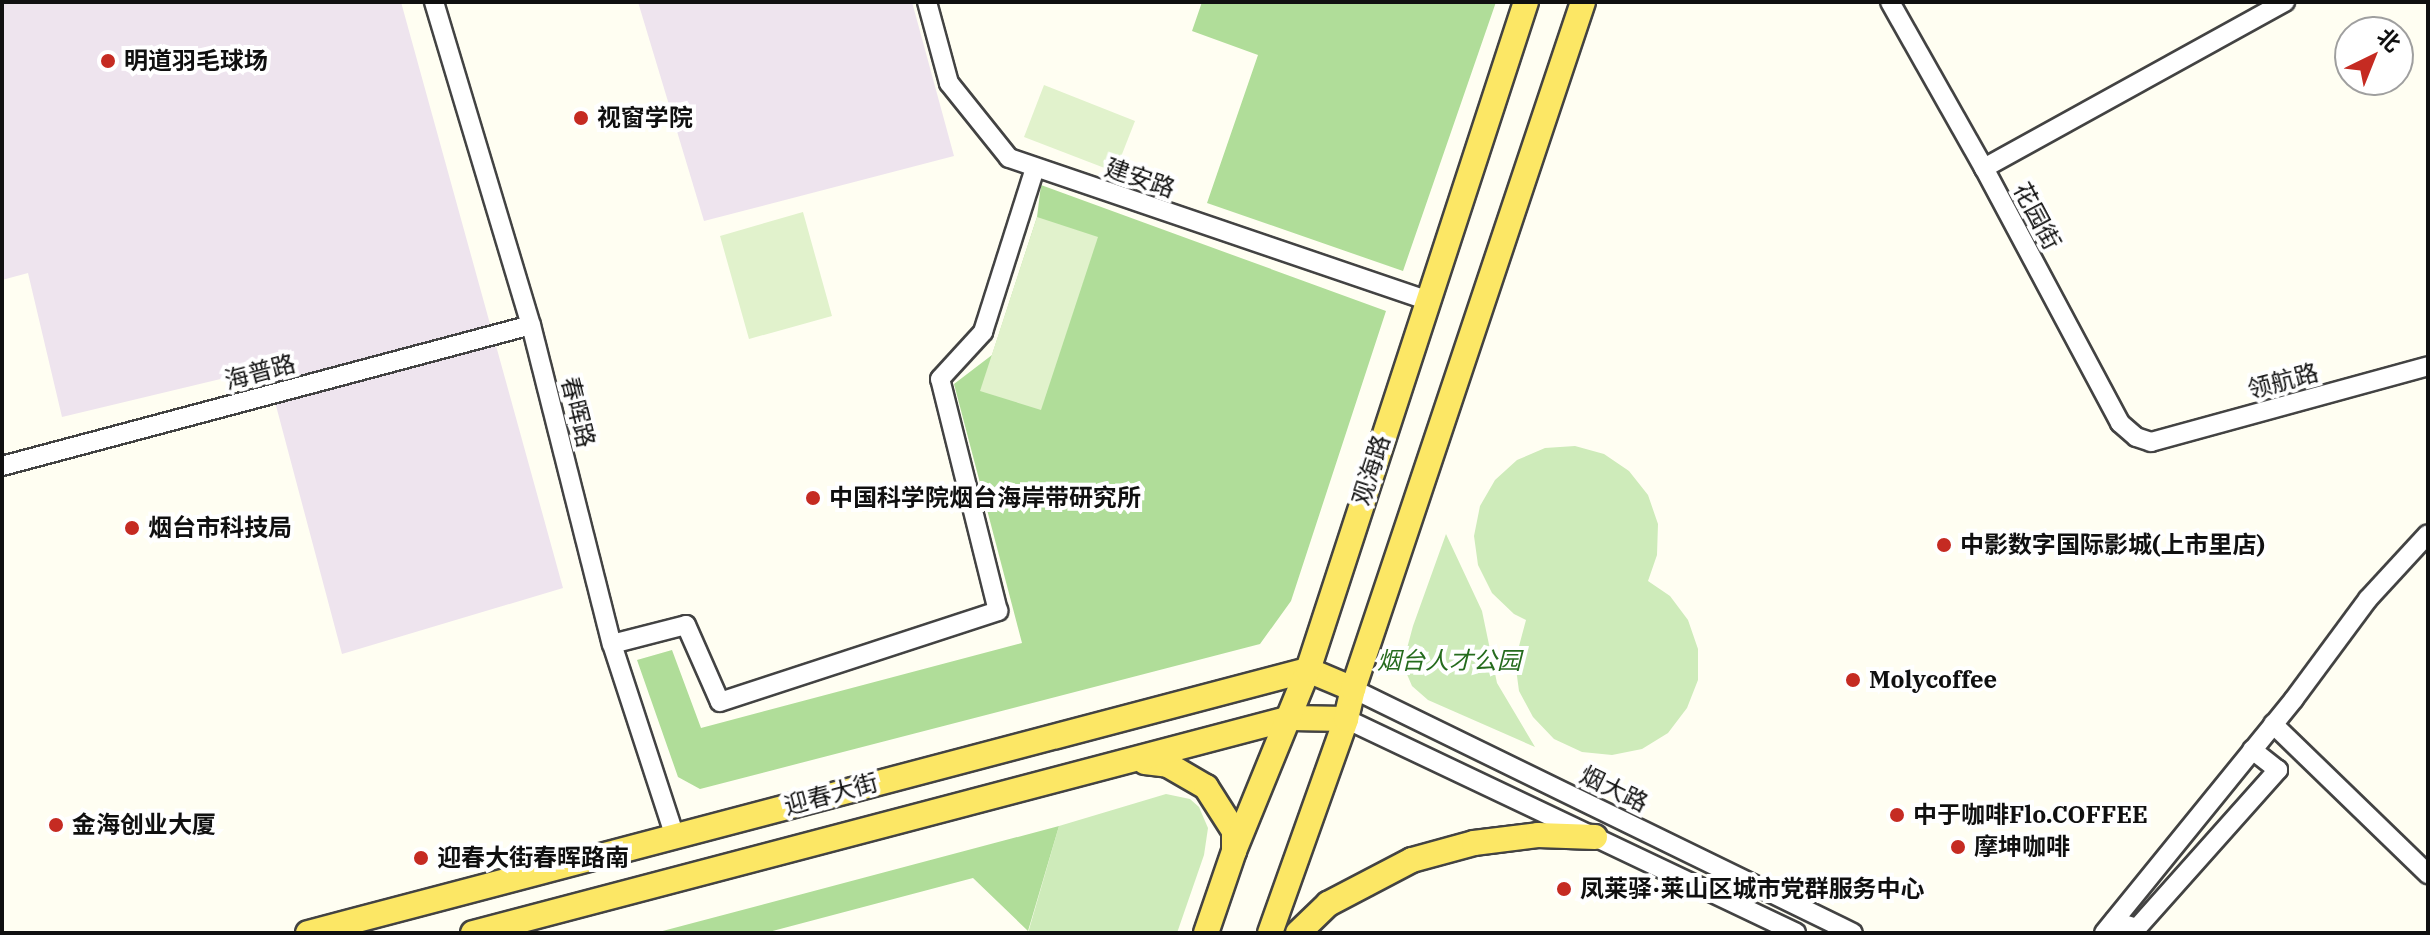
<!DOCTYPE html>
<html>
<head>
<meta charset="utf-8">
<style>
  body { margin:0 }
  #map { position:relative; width:2430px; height:935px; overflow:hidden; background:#fffef2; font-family:"IBM Plex Serif","Noto Sans SC",serif }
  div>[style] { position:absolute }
  .industrial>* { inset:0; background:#eee4ee }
  .green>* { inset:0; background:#ceebba }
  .forest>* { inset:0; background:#b0dd99 }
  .pitch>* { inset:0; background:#e1f2cc }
  .roads { filter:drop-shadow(2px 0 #434343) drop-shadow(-2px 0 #434343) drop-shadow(0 2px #434343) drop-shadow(0 -2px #434343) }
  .minor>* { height:18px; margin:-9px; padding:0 9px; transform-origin:9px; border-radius:9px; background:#fff }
  .major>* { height:24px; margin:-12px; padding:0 12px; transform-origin:12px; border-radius:12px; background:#fce765 }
  .dots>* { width:22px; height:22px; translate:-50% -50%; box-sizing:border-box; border:4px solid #fff; border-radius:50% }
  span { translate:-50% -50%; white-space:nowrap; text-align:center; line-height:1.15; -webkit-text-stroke:8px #fff; paint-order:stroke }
  .poi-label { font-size:24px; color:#101010; font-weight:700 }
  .left { translate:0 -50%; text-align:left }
  .street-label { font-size:24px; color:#101010 }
  .park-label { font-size:24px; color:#256b1d; font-style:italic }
  .frame { position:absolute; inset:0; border:4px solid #101010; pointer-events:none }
  .north { position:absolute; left:2334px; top:16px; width:80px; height:80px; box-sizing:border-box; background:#fff; border:2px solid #9f9f9f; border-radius:50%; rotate:43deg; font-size:22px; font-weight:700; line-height:32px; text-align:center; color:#101010 }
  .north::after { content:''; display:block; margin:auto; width:28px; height:36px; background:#c52b22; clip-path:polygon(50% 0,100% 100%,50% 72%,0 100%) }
</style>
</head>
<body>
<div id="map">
  <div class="industrial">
    <i style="clip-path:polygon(2px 2px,401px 2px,563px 588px,342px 654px,266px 368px,62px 417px,28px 273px,2px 280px)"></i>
    <i style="clip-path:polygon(638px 2px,912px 2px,954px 156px,704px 221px)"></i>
  </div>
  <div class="green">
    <i style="clip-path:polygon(1575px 446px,1604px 454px,1629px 471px,1648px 495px,1658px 524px,1657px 555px,1648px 581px,1670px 596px,1688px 620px,1698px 649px,1698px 680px,1687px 708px,1668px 733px,1642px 749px,1612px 755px,1582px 752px,1554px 739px,1533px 717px,1519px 691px,1515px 661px,1526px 620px,1514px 614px,1492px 593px,1478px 565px,1474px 536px,1480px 506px,1495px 480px,1517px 460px,1545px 448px)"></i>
    <i style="clip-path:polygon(1446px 534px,1482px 611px,1497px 683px,1535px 747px,1428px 700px,1412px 686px,1406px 672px,1406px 652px,1413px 626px)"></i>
    <i style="clip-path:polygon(1166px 794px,1190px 799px,1199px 807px,1208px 828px,1204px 855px,1177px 933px,1028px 933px,1059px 826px)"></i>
  </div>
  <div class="forest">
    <i style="clip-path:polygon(1202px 2px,1496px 2px,1403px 271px,1207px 203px,1258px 55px,1192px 31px)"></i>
    <i style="clip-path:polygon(1041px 185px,1386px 311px,1291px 601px,1260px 644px,700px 789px,678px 777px,637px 660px,672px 650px,701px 728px,1022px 643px,954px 384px,992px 355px,1037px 217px)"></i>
    <i style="clip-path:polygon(1059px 826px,1028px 931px,973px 878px,765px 933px,655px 933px)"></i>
  </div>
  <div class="pitch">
    <i style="clip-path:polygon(1044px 85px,1135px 121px,1115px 172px,1024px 137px)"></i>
    <i style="clip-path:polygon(803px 212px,832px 316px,749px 339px,720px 236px)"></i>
    <i style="clip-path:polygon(1037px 217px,1098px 237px,1041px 410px,980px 391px)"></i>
  </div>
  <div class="roads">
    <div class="minor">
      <i style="left:434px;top:2px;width:337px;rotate:73.3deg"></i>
      <i style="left:531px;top:325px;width:329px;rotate:75.8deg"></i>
      <i style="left:612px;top:644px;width:200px;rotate:71.9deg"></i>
      <i style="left:927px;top:2px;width:84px;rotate:74.8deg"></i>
      <i style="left:949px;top:83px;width:96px;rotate:51.3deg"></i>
      <i style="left:1009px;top:158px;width:441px;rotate:18.8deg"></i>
      <i style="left:1890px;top:2px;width:191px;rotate:60.5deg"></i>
      <i style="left:1984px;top:168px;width:289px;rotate:61.9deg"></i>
      <i style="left:2120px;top:423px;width:21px;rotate:41deg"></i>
      <i style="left:2136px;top:437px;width:16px;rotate:18deg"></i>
      <i style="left:2151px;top:442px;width:287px;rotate:-15.3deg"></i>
      <i style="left:1984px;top:168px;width:344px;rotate:-28.9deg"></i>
      <i style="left:2px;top:466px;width:547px;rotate:-14.92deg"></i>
      <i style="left:612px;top:644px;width:76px;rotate:-14.4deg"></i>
      <i style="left:686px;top:625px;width:84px;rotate:66.2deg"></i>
      <i style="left:720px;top:702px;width:293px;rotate:-18.1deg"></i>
      <i style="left:998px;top:611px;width:239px;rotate:-104deg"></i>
      <i style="left:940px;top:379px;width:64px;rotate:-47.5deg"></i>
      <i style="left:983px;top:332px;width:172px;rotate:-72.4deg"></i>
      <i style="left:1353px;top:689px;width:556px;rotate:26.01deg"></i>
      <i style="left:1346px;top:719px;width:498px;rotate:25.4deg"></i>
      <i style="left:2273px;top:724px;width:216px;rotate:44.1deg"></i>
      <i style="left:2114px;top:921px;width:24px;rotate:17deg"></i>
      <i style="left:2137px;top:928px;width:212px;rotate:-48.3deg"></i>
      <i style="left:2278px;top:770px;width:33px;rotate:-142deg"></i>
      <i style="left:2104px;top:933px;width:301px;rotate:-50.9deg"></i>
      <i style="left:2294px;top:699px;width:124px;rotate:-53.5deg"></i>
      <i style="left:2368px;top:599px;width:88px;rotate:-47.3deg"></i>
    </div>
    <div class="major">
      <i style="left:1145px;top:762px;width:23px;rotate:7deg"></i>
      <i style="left:1168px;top:765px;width:44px;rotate:30.1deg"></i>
      <i style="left:1206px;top:787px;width:52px;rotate:57.5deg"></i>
      <i style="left:1234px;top:831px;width:20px;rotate:90deg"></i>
      <i style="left:308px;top:933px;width:1034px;rotate:-14.74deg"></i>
      <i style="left:1308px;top:670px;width:49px;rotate:22.9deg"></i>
      <i style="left:473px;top:933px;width:846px;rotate:-14.73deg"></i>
      <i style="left:1291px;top:718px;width:55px;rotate:1deg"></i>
      <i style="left:1206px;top:933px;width:87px;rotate:-71.1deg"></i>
      <i style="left:1234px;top:851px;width:196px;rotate:-67.8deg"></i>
      <i style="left:1308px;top:670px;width:703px;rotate:-71.93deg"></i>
      <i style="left:1270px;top:933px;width:227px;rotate:-70.4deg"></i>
      <i style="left:1346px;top:719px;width:31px;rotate:-77deg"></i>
      <i style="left:1353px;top:689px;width:724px;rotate:-71.49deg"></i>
      <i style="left:1298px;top:933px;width:42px;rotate:-44deg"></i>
      <i style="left:1328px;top:904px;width:95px;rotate:-27.6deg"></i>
      <i style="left:1412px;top:860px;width:64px;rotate:-15.3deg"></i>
      <i style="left:1474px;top:843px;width:64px;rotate:-7.1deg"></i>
      <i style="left:1538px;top:835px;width:57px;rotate:2deg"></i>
    </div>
  </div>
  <div class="dots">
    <i style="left:108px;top:61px;background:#c52b22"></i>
    <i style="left:581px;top:118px;background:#c52b22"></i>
    <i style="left:813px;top:498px;background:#c52b22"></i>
    <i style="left:132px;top:528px;background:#c52b22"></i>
    <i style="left:1944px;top:545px;background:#c52b22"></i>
    <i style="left:1853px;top:680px;background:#c52b22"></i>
    <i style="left:1897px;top:815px;background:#c52b22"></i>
    <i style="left:56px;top:825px;background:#c52b22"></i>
    <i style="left:1958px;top:847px;background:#c52b22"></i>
    <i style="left:421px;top:858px;background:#c52b22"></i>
    <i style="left:1564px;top:889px;background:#c52b22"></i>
  </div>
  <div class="poi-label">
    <span class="left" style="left:124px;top:61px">明道羽毛球场</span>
    <span class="left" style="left:597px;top:118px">视窗学院</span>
    <span class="left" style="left:829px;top:498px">中国科学院烟台海岸带研究所</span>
    <span class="left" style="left:148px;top:528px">烟台市科技局</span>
    <span class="left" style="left:1960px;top:545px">中影数字国际影城(上市里店)</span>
    <span class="left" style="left:1869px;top:680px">Molycoffee</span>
    <span class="left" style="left:1913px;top:815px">中于咖啡Flo.COFFEE</span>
    <span class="left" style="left:72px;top:825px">金海创业大厦</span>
    <span class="left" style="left:1974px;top:847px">摩坤咖啡</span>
    <span class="left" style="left:437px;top:858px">迎春大街春晖路南</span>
    <span class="left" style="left:1580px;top:889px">凤莱驿·莱山区城市党群服务中心</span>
  </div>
  <div class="street-label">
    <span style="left:1140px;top:178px;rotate:19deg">建安路</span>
    <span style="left:2037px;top:216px;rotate:62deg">花园街</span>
    <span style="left:260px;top:372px;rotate:-15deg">海普路</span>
    <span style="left:2283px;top:381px;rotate:-15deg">领航路</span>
    <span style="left:578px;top:412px;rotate:76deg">春晖路</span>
    <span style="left:1371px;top:470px;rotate:-72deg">观海路</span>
    <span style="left:1614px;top:789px;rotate:26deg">烟大路</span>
    <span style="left:831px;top:794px;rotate:-15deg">迎春大街</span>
  </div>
  <div class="park-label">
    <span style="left:1449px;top:661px">烟台人才公园</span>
  </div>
  <div class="frame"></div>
  <div class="north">北</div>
</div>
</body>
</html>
